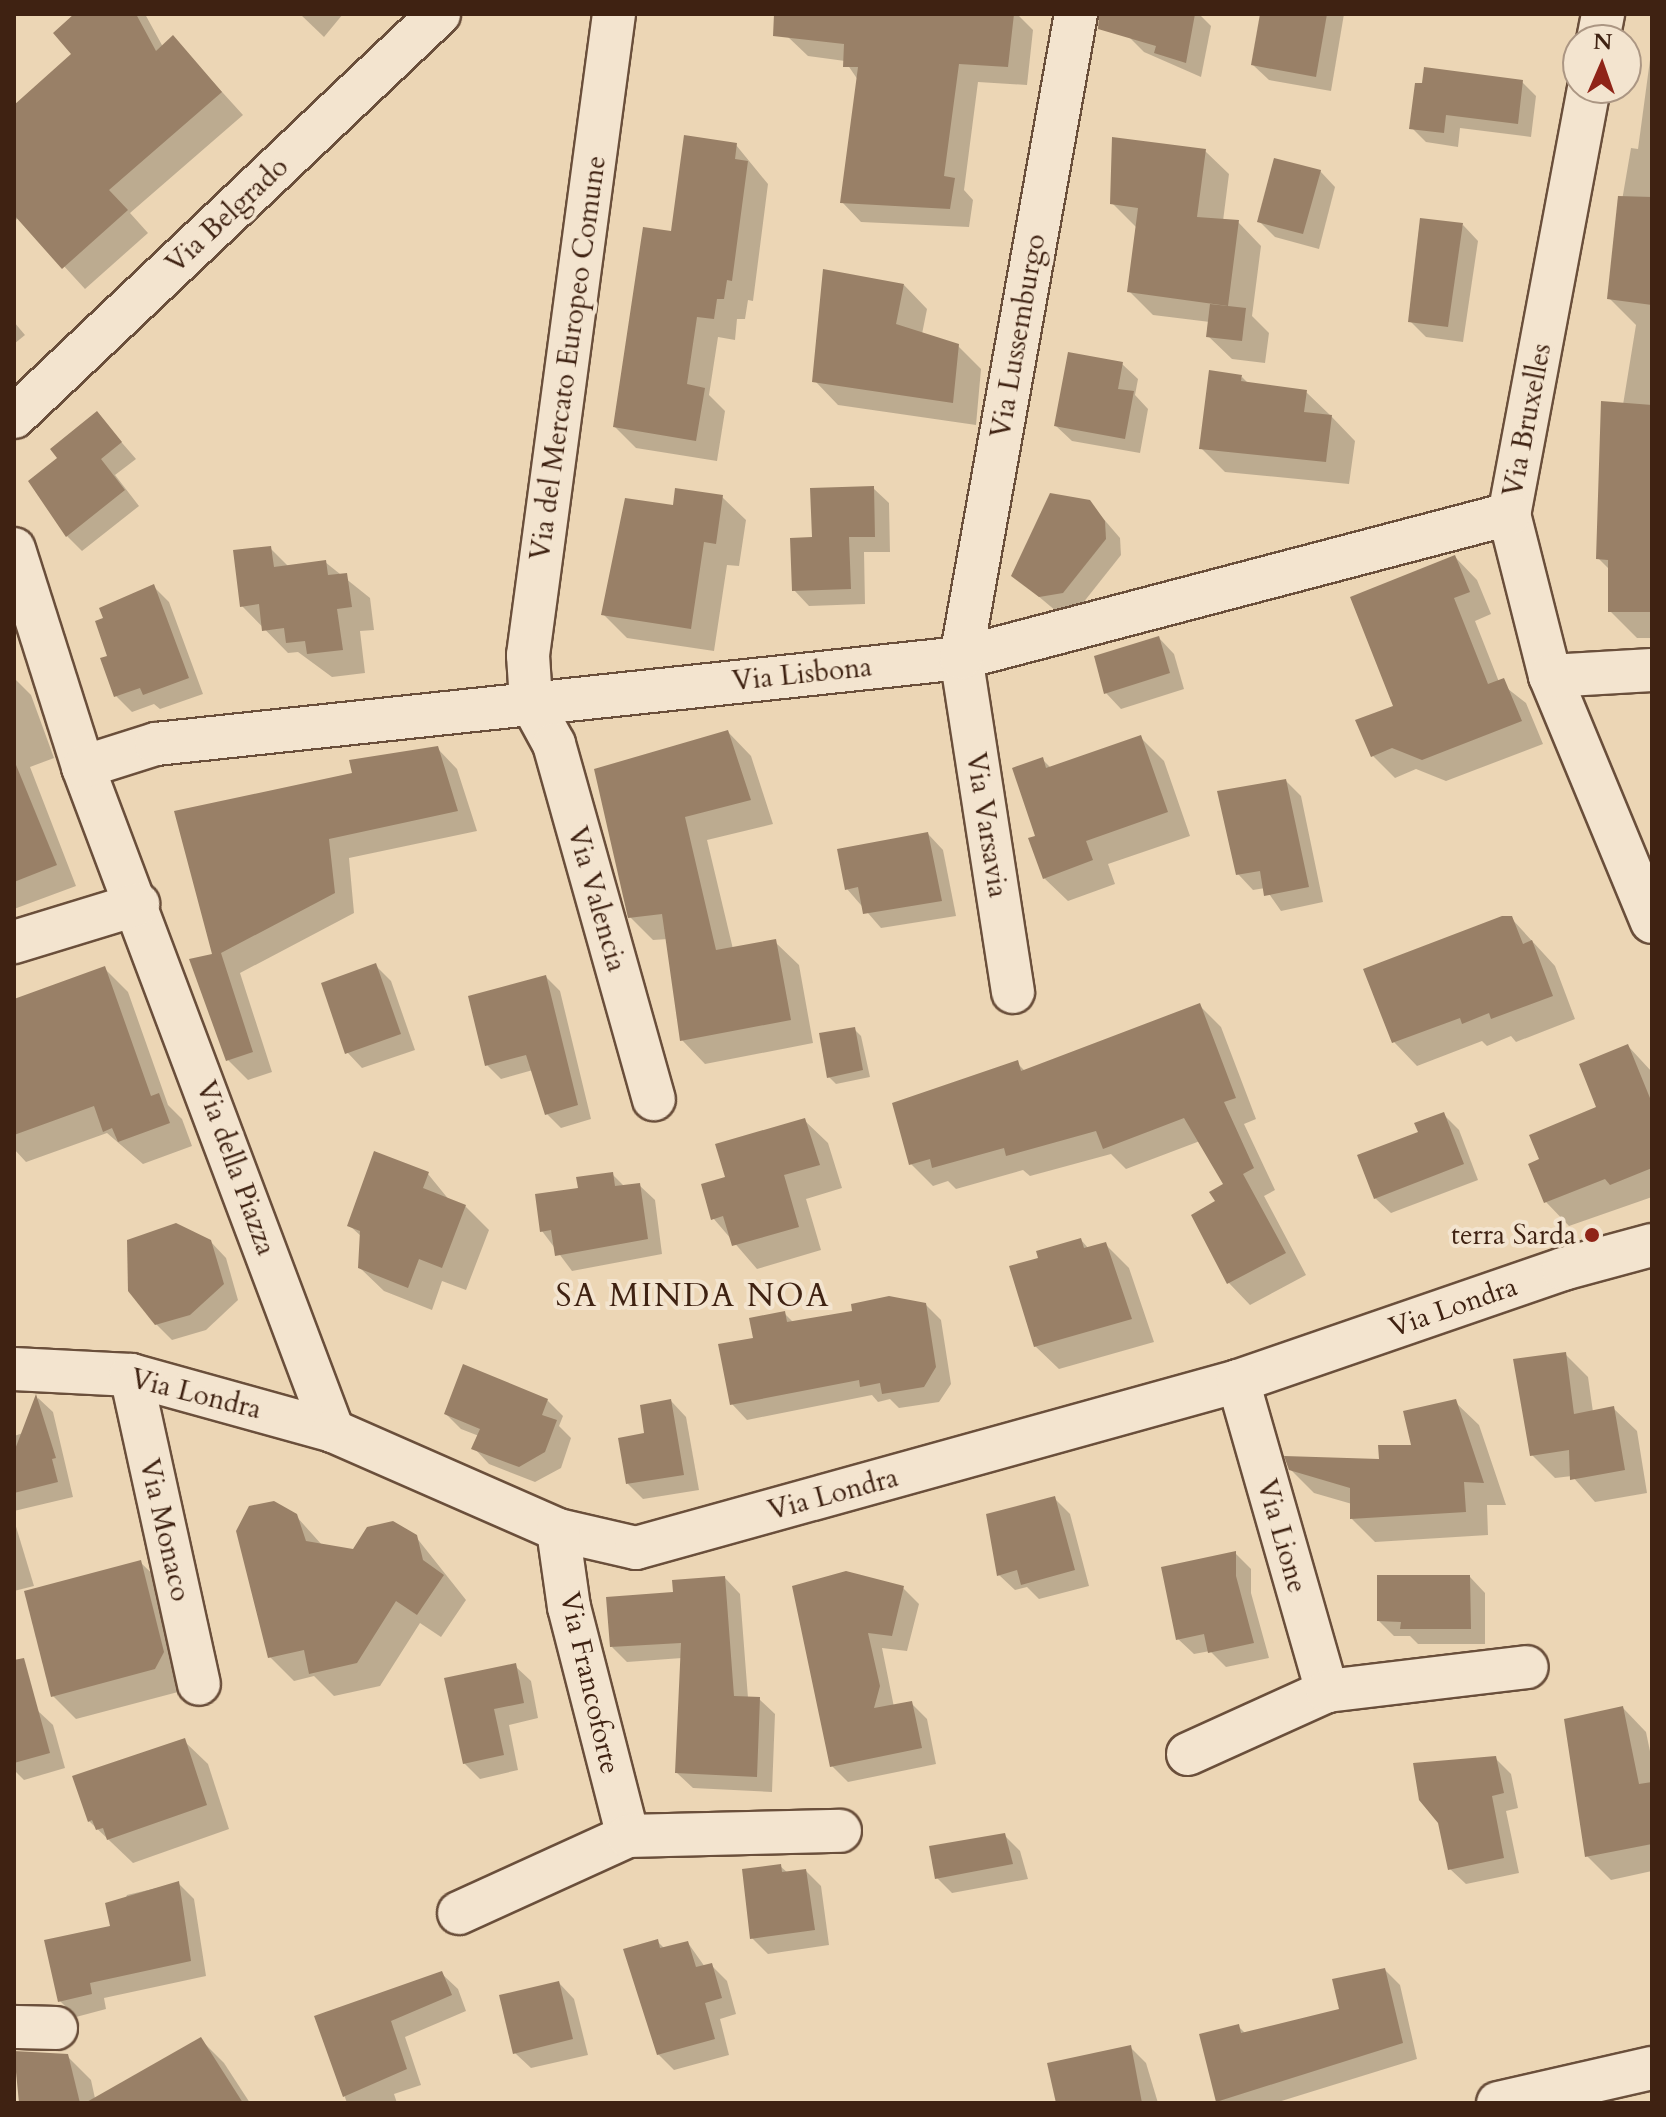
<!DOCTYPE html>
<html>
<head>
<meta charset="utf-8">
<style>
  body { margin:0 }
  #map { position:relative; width:1666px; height:2117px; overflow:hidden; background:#ecd6b5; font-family:Cardo,serif }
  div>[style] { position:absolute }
  .shadow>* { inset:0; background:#0003 }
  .building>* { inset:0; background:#998067 }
  .roads { filter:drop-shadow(2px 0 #6a4f3b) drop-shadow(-2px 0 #6a4f3b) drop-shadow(0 2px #6a4f3b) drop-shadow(0 -2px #6a4f3b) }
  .street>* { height:42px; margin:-21px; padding:0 21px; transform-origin:21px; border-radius:21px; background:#f3e4cf }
  .dots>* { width:22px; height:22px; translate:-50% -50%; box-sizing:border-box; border:4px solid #f3e4cf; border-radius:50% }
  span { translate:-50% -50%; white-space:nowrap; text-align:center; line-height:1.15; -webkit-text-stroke:8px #f3e4cf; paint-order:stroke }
  .street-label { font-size:28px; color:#3f2212 }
  .poi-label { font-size:28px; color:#3f2212 }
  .right { translate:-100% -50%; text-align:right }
  .quarter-label { font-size:32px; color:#3f2212; letter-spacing:2px }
  .frame { position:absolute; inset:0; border:16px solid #3f2212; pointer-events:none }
  .north { position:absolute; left:1562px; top:24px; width:80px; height:80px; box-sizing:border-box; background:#f3e4cf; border:2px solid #ab9683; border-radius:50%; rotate:2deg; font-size:22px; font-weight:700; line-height:32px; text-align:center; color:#3f2212 }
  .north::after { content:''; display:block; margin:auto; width:28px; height:36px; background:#8f2418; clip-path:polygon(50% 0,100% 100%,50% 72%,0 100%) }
</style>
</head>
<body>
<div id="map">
  <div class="shadow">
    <i style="clip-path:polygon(76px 14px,145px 14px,163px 47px,173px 38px,243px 115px,130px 213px,148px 233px,85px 289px,19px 217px,14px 222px,14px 108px,74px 54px)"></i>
    <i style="clip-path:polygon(300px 14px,343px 14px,324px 37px)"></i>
    <i style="clip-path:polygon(792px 14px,1017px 14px,1033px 30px,1027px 85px,978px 82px,964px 190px,973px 200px,969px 227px,861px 222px,842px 202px,858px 80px,845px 61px,808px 56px,788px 37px)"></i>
    <i style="clip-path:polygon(1132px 14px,1199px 14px,1211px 26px,1201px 77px,1144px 52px,1128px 36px)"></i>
    <i style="clip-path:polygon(1262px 14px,1344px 14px,1331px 91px,1269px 80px,1253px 65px)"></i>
    <i style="clip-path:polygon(1652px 45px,1652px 638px,1637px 638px,1610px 611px,1610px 570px,1598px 558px,1636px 325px,1609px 298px,1612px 259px,1631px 148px,1638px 149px)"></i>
    <i style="clip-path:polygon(1522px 82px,1536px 96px,1531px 137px,1460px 128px,1458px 147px,1426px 142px,1412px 128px)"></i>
    <i style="clip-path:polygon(736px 145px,768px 184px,753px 301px,748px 300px,745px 319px,737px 319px,735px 340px,718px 337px,709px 395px,725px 411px,717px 461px,636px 448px,615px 427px,673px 234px)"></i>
    <i style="clip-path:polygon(1205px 151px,1229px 174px,1223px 221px,1238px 222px,1261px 246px,1252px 316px,1269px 333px,1265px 363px,1232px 359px,1208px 336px,1210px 322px,1153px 315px,1129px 291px,1136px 227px,1112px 203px)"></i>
    <i style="clip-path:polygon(1320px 171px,1335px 187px,1319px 249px,1275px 237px,1259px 221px)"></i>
    <i style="clip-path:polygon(1463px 225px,1478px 241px,1463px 342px,1426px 337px,1410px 321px)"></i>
    <i style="clip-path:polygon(904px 285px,927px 309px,922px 334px,958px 346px,981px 369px,976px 425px,838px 405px,815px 381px)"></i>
    <i style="clip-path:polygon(14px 322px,25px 335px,14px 344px)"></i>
    <i style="clip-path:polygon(1122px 364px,1138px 379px,1135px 395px,1148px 409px,1140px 453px,1072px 441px,1056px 426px)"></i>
    <i style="clip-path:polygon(1242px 377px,1249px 384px,1306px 392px,1330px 415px,1355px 441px,1349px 484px,1225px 472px,1201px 448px)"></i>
    <i style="clip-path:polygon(97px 414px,136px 459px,115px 475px,139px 506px,82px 551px,67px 536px,60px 458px)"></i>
    <i style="clip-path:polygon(873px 488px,889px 503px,890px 552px,864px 552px,865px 604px,809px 606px,794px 590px,814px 538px)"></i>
    <i style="clip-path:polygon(722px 497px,746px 520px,739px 566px,727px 565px,714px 651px,627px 638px,603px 614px,674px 507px)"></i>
    <i style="clip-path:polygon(1089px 502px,1120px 538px,1121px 555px,1079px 608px,1056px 611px,1013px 575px)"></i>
    <i style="clip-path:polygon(270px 548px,289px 567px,325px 562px,370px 598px,374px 630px,360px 631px,365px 673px,332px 677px,298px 652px,288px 653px,242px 606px)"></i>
    <i style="clip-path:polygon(1455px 557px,1477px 580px,1491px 614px,1475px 621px,1499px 682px,1526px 703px,1543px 744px,1446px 781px,1416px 769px,1395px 778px,1373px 756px)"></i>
    <i style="clip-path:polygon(154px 587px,169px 602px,203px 694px,160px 709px,154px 704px,132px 712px,116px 696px,110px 657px)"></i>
    <i style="clip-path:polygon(1159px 638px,1174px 654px,1184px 689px,1121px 709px,1106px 693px)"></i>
    <i style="clip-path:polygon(14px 678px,31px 695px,54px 758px,30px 767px,76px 886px,14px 909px)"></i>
    <i style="clip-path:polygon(728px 732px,751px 756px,773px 824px,707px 840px,733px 949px,775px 942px,799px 965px,813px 1043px,705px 1064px,682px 1040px,668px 939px,653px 940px,630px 917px)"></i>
    <i style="clip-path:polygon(1140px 737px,1164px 761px,1190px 836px,1108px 864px,1115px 884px,1068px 901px,1044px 878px,1038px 837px,1042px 759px,1051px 768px)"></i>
    <i style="clip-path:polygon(437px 748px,457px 769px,477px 831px,349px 858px,354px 913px,240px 973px,272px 1072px,248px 1080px,228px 1060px,214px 956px,355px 774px)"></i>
    <i style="clip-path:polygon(1286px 781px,1301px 796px,1323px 902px,1281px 911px,1265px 888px,1253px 890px,1238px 874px)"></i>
    <i style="clip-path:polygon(928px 834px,943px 850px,956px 916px,881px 928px,847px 889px)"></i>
    <i style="clip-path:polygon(1511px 918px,1555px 966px,1575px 1019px,1516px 1042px,1511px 1036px,1487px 1046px,1482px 1041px,1417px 1066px,1394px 1042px)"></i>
    <i style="clip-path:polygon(375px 965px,391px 981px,415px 1050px,362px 1068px,347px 1052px)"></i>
    <i style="clip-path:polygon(104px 968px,128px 992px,168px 1105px,182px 1119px,192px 1146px,143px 1164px,107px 1133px,26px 1162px,14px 1149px,14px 1013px)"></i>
    <i style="clip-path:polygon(546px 977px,560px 991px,591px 1119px,561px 1128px,547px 1114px,533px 1070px,501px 1079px,487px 1065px)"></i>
    <i style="clip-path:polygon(1199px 1005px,1221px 1027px,1256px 1119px,1244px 1124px,1275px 1190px,1264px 1196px,1306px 1275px,1250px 1305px,1229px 1283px,1217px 1202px,1225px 1184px,1200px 1141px,1126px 1169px,1111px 1154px,1030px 1176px,1023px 1170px,956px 1189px,948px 1181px,933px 1186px,911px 1164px,1017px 1063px,1026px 1072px)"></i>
    <i style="clip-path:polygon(854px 1029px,861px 1036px,870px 1077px,836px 1084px,829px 1077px)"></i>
    <i style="clip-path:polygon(1628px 1046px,1652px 1072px,1652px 1197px,1569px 1226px,1546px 1202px,1541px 1160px,1599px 1108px)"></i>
    <i style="clip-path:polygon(1443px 1114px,1459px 1130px,1478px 1180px,1391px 1213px,1375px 1198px,1420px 1133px)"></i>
    <i style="clip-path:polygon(804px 1120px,828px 1143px,842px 1188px,806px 1199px,821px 1250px,757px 1269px,713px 1218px,727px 1178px)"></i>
    <i style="clip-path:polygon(428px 1174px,450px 1201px,465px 1206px,489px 1230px,466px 1290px,442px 1281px,432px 1310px,384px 1291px,360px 1268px,362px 1237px,350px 1226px)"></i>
    <i style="clip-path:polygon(612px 1174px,625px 1187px,639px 1185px,655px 1200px,662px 1254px,572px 1271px,542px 1231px,580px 1190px)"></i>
    <i style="clip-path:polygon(1081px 1240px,1089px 1249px,1105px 1244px,1129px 1268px,1154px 1342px,1059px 1369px,1035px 1346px,1040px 1259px)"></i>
    <i style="clip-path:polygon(210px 1241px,226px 1258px,238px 1300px,206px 1330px,172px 1340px,156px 1324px)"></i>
    <i style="clip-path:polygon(925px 1304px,941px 1320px,951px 1384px,939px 1402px,899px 1408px,890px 1399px,878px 1402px,872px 1395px,747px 1420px,732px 1404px,755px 1339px,785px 1314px,794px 1323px)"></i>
    <i style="clip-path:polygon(1565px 1354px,1588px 1377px,1593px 1412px,1613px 1408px,1637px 1431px,1647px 1493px,1595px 1502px,1572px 1476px,1555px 1478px,1532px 1455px)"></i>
    <i style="clip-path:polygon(38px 1398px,53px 1412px,73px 1497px,14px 1511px,14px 1436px,23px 1433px)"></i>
    <i style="clip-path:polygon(547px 1400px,563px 1416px,559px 1426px,571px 1438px,561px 1468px,535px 1482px,489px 1464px,474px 1448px,479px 1436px,461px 1429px,446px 1414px)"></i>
    <i style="clip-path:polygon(671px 1401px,686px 1417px,699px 1490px,643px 1499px,628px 1484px,647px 1435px)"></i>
    <i style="clip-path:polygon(1455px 1402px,1479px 1425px,1506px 1505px,1487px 1505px,1488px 1535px,1375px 1542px,1352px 1519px,1352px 1504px,1314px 1493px,1290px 1469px,1381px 1461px,1413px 1447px)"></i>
    <i style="clip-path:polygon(1054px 1498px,1070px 1514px,1089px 1586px,1039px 1599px,1027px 1587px,1015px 1590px,999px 1575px)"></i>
    <i style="clip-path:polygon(296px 1516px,322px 1545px,354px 1551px,416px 1537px,466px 1600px,441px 1637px,420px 1623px,380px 1686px,334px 1696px,314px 1676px,294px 1681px,270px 1657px)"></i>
    <i style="clip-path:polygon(14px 1520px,34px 1586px,14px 1591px)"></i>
    <i style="clip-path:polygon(1235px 1553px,1251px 1569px,1251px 1593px,1269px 1658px,1226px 1667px,1210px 1651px,1194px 1654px,1178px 1639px)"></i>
    <i style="clip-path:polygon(140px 1562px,164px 1585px,187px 1676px,178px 1692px,76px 1719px,53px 1696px)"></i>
    <i style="clip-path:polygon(847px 1573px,903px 1588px,919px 1604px,907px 1651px,882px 1648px,894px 1707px,912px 1704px,927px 1719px,936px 1764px,848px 1782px,832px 1766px)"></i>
    <i style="clip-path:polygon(1470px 1577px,1485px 1593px,1485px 1644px,1418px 1644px,1410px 1636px,1394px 1636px,1379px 1621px)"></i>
    <i style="clip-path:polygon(725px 1578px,740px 1594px,748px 1698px,759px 1699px,775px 1714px,772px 1792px,693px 1788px,677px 1773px,682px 1658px,627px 1662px,612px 1647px,676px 1594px)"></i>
    <i style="clip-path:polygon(515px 1666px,531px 1681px,538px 1718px,509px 1725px,518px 1770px,480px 1779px,464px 1763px)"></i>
    <i style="clip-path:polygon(1623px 1708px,1646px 1732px,1652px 1761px,1652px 1871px,1611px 1880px,1587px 1856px)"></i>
    <i style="clip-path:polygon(37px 1710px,53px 1725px,65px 1768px,24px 1780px,14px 1770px,14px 1716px)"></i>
    <i style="clip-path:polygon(184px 1741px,208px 1764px,229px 1829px,133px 1863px,89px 1821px)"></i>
    <i style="clip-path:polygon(1495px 1758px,1511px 1774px,1518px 1808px,1506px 1811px,1519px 1873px,1466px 1884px,1450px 1869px,1440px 1822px,1415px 1765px)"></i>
    <i style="clip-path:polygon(1004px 1835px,1020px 1851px,1028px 1879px,952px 1893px,937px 1878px)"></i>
    <i style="clip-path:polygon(780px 1866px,788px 1873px,806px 1871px,821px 1886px,829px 1945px,768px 1954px,752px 1938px)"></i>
    <i style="clip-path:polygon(178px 1883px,194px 1899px,206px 1976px,104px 1998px,106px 2009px,76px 2017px,60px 2001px,112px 1928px,127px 1895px)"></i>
    <i style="clip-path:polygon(657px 1941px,665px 1949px,688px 1943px,705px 1967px,711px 1965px,727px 1981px,736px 2014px,720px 2019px,729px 2055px,674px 2070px,658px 2054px)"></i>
    <i style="clip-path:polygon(1385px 1970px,1400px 1985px,1417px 2059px,1275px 2103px,1218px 2101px,1238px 2026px,1246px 2034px,1342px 2011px)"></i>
    <i style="clip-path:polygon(442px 1974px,458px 1989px,466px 2011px,405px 2037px,421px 2085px,394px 2094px,397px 2103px,347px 2103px,317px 2017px)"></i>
    <i style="clip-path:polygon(559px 1983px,574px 1999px,588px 2055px,531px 2068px,515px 2053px)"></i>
    <i style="clip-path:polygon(201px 2040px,224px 2063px,250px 2103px,113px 2103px)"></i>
    <i style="clip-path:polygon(1130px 2047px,1146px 2063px,1158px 2103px,1058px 2103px)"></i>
    <i style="clip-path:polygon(14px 2052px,67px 2056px,91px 2080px,96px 2103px,21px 2103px)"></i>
  </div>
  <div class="building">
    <i style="clip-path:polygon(74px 14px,136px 14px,156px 51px,173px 35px,222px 92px,109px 190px,128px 210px,62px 269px,14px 215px,14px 105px,71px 54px,53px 33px)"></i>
    <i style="clip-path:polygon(774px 14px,1014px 14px,1008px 67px,959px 64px,944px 176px,955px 178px,950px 209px,840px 203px,858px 67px,843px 67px,844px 44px,773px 36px)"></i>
    <i style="clip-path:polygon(1099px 14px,1195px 14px,1186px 63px,1154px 53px,1156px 46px,1098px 29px)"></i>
    <i style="clip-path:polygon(1260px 14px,1327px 14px,1316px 77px,1251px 65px)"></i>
    <i style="clip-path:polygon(1424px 67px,1523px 80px,1518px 124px,1446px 115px,1444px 133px,1409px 129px,1415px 83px,1422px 83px)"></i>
    <i style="clip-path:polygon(684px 135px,737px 143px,735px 159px,748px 161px,732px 281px,727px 280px,724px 299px,717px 299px,714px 319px,697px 317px,687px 384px,705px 388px,696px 441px,613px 427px,643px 227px,671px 231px)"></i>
    <i style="clip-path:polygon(1112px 137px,1206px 149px,1197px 217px,1239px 220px,1228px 306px,1127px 292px,1138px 208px,1110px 204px)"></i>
    <i style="clip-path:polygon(1274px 158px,1321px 170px,1303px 234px,1257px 222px)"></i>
    <i style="clip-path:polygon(1618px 196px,1652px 197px,1652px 305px,1607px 299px)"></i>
    <i style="clip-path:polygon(1420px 218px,1463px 223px,1448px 327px,1408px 322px)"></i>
    <i style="clip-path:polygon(823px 269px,904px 284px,896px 324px,959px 344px,953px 403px,812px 382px)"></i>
    <i style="clip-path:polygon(1210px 304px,1246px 308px,1242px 341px,1206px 337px)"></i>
    <i style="clip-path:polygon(1068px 352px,1123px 362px,1118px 389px,1134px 391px,1125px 439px,1054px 426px)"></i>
    <i style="clip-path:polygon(1209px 370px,1242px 375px,1241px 381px,1307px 390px,1304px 412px,1332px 415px,1326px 462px,1199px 449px)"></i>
    <i style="clip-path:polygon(1601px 401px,1652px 405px,1652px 612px,1608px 612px,1608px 560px,1596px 559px)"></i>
    <i style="clip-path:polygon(97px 411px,122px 442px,101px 459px,125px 490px,66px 537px,28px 481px,57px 458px,50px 449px)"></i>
    <i style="clip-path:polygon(874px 486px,875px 537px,849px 537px,851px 589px,792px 591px,790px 538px,812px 537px,810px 488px)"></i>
    <i style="clip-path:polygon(675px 488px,723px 495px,716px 544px,704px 542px,691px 629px,601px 615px,625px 498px,673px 505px)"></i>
    <i style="clip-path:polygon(1050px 493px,1090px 500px,1105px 521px,1106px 539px,1063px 593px,1039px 597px,1011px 576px)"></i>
    <i style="clip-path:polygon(271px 546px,274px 567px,326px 560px,328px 575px,347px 573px,352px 607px,337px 609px,343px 650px,307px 654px,305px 641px,286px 643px,284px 628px,262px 631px,259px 604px,240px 607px,233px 550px)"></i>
    <i style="clip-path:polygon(1455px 555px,1470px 592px,1454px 598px,1488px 684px,1504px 678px,1522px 721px,1422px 760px,1392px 748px,1371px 757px,1355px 720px,1393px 706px,1350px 597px)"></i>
    <i style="clip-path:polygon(154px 584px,189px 678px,143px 695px,140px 688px,114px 697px,100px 658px,107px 656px,95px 621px,103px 618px,99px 608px)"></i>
    <i style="clip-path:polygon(1159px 636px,1170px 673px,1104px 694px,1094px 656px)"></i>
    <i style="clip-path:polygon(728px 730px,751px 800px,685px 817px,716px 950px,776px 939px,791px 1020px,680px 1041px,662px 914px,628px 918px,594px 769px)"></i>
    <i style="clip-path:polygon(1141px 735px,1168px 812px,1086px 841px,1093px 860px,1043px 879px,1028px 838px,1035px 836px,1012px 768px,1043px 757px,1046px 768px)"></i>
    <i style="clip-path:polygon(438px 746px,458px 811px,329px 839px,335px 893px,221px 953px,253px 1052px,226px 1061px,189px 959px,212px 954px,174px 811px,352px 773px,349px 760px)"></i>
    <i style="clip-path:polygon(14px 760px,57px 865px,14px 882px)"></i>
    <i style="clip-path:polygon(1286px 779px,1309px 887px,1264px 896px,1260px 871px,1236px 875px,1217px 791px)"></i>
    <i style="clip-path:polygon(928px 832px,942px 901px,863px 914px,858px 887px,845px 890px,837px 849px)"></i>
    <i style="clip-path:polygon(1502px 916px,1512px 916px,1523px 944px,1532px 940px,1553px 996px,1491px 1019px,1489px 1013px,1462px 1024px,1460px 1018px,1392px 1043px,1363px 969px)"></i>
    <i style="clip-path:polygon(376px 963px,401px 1034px,345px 1054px,321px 983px)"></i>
    <i style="clip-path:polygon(105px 966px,151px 1096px,159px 1093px,170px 1123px,118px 1142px,112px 1128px,103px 1132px,94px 1106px,14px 1135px,14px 999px)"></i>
    <i style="clip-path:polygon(546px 975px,578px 1105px,545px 1115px,526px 1055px,485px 1066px,468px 996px)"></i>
    <i style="clip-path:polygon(1200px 1003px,1236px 1098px,1224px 1102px,1254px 1168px,1243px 1174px,1286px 1253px,1227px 1284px,1191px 1215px,1215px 1201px,1209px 1192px,1223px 1184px,1184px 1118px,1103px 1149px,1096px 1131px,1006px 1156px,1004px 1148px,932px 1168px,930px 1159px,909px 1165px,892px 1103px,1018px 1060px,1021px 1071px)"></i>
    <i style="clip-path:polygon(855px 1027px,863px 1070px,827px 1078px,819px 1033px)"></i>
    <i style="clip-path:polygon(1628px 1044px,1652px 1103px,1652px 1168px,1610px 1185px,1605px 1179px,1544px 1203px,1528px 1164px,1539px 1159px,1529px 1135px,1596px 1107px,1579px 1064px)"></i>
    <i style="clip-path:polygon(1444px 1112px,1464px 1164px,1374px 1199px,1357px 1155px,1418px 1132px,1414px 1123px)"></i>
    <i style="clip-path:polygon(805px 1118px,820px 1165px,784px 1175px,799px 1227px,732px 1246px,723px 1216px,711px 1220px,701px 1184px,725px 1177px,715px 1144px)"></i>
    <i style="clip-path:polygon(374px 1151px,429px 1172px,423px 1188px,466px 1205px,442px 1268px,419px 1259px,408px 1288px,358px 1268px,360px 1231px,347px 1226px)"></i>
    <i style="clip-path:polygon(613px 1172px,615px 1186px,640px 1183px,648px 1239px,555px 1256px,551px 1230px,540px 1232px,535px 1194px,578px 1188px,576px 1177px)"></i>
    <i style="clip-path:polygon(176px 1223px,211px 1240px,224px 1284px,190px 1315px,155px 1325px,128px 1291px,127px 1240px)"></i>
    <i style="clip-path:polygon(1081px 1238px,1084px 1248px,1106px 1242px,1132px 1319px,1034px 1347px,1009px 1266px,1038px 1258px,1036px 1251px)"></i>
    <i style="clip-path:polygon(889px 1296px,926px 1303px,936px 1367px,924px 1387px,882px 1394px,880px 1383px,860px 1387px,859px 1380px,730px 1405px,718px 1344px,753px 1338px,749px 1318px,785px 1311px,787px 1322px,852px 1311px,851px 1304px)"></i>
    <i style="clip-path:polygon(1566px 1352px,1574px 1414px,1614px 1406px,1625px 1470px,1570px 1480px,1569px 1450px,1530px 1456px,1513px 1359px)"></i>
    <i style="clip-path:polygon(463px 1364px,548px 1399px,542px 1415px,557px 1420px,545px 1452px,519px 1467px,471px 1449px,480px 1429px,444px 1414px)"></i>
    <i style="clip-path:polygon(36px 1394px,56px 1458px,52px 1459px,58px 1482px,14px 1493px,14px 1452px)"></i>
    <i style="clip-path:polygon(671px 1399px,684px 1475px,626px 1484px,618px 1438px,644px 1433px,640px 1405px)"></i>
    <i style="clip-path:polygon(1456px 1399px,1484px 1483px,1464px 1482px,1466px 1512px,1350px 1519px,1350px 1488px,1289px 1470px,1284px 1456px,1379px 1459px,1378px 1445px,1411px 1445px,1403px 1411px)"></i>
    <i style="clip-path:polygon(1055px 1496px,1075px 1570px,1021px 1585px,1017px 1570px,997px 1576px,986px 1514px)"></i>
    <i style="clip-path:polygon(274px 1501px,297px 1514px,306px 1541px,353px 1549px,367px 1527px,393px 1521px,417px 1535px,423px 1560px,444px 1575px,417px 1615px,396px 1601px,357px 1663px,309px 1674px,304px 1650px,268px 1658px,236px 1531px,249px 1506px)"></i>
    <i style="clip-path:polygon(1236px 1551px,1236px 1576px,1254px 1643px,1208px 1653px,1204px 1634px,1176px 1640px,1161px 1567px)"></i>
    <i style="clip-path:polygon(141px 1560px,164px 1652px,155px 1669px,51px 1697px,24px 1591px)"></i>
    <i style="clip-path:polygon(846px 1571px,904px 1586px,892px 1636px,868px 1633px,880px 1686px,874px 1708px,912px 1701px,922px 1748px,830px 1767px,792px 1586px)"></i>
    <i style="clip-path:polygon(1377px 1575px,1470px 1575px,1471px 1629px,1400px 1629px,1401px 1622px,1377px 1621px)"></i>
    <i style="clip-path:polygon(725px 1576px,734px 1696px,760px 1697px,757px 1777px,675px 1773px,681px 1643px,610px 1647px,606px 1597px,673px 1592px,672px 1580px)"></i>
    <i style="clip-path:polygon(24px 1658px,50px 1753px,14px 1763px,14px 1660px)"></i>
    <i style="clip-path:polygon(516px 1663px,524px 1703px,494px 1709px,504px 1755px,463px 1764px,444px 1678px)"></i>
    <i style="clip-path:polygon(1623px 1706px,1639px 1784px,1652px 1782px,1652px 1844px,1585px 1857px,1564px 1719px)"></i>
    <i style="clip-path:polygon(185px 1738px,207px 1805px,107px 1840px,103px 1828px,96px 1830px,92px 1820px,88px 1822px,72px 1776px)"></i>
    <i style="clip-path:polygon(1496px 1756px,1504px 1793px,1492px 1796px,1504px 1858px,1448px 1870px,1438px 1823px,1419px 1800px,1413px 1763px)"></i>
    <i style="clip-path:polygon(1005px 1833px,1013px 1864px,935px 1879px,929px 1846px)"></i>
    <i style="clip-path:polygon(781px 1864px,782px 1872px,806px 1869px,815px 1930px,750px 1939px,742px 1869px)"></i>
    <i style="clip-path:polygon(179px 1881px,191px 1961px,90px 1983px,92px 1994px,58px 2002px,44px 1940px,110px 1926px,105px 1903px)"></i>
    <i style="clip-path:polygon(658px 1939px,660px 1948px,688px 1941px,696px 1967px,712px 1963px,722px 1998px,705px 2003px,715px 2039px,657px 2055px,623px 1949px)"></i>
    <i style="clip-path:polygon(1385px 1968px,1403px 2043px,1216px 2102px,1199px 2034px,1239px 2024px,1241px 2033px,1339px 2009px,1332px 1979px)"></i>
    <i style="clip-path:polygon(442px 1971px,452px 1995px,391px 2021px,407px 2069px,343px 2097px,314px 2016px)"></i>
    <i style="clip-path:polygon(559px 1981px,573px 2039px,513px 2054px,499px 1995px)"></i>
    <i style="clip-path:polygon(201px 2037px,243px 2103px,85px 2103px)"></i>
    <i style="clip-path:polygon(1131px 2045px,1142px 2103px,1056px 2103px,1047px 2063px)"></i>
    <i style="clip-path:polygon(14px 2051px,68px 2054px,80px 2103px,19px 2103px)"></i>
  </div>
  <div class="roads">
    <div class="street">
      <i style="left:614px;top:14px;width:647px;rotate:97.64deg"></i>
      <i style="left:528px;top:655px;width:47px;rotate:86.3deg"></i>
      <i style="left:531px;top:702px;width:48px;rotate:61.3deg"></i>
      <i style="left:554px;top:744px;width:369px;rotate:74.3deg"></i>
      <i style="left:1598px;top:40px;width:26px;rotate:-79deg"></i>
      <i style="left:1589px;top:88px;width:433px;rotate:100.6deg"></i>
      <i style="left:1509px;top:514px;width:167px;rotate:75.8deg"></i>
      <i style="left:1550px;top:676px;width:266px;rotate:67.5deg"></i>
      <i style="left:14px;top:417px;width:586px;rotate:-43.48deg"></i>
      <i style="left:14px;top:549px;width:229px;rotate:72.4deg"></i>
      <i style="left:83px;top:767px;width:710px;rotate:69.37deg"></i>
      <i style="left:1550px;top:676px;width:102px;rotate:-3.4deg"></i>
      <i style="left:83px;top:767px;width:77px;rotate:-17.5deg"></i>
      <i style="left:156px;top:744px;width:810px;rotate:-6.1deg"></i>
      <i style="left:961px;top:658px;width:567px;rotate:-14.72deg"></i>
      <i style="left:14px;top:942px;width:130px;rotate:-17deg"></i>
      <i style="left:1013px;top:992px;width:338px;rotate:-98.8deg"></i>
      <i style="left:961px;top:658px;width:654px;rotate:-79.88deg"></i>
      <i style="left:14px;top:1369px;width:117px;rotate:2.9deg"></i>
      <i style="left:131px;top:1375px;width:210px;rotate:15.5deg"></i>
      <i style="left:333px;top:1431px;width:246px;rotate:23.7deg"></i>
      <i style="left:558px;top:1530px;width:80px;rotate:13deg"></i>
      <i style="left:636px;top:1548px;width:625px;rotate:-15.5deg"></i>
      <i style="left:1238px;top:1381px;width:344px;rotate:-19deg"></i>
      <i style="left:1563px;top:1269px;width:92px;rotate:-15.1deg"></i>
      <i style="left:131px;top:1375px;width:316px;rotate:77.6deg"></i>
      <i style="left:1238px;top:1381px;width:323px;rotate:74deg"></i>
      <i style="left:558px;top:1530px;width:78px;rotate:81.9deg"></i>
      <i style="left:569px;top:1607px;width:236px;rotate:75.6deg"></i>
      <i style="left:1188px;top:1754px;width:153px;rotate:-24.4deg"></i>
      <i style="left:1327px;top:1691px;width:201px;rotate:-6.8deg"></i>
      <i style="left:459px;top:1913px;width:186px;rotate:-24.5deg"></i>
      <i style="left:628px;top:1836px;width:212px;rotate:-1.4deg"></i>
      <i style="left:14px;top:2027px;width:42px;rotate:1.4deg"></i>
      <i style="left:1498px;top:2103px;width:158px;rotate:-12.8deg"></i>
    </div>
  </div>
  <div class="dots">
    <i style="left:1592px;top:1235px;background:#8f2418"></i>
  </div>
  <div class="street-label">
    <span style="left:227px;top:215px;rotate:-43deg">Via Belgrado</span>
    <span style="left:1018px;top:336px;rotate:-80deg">Via Lussemburgo</span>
    <span style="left:568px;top:358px;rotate:-82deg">Via del Mercato Europeo Comune</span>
    <span style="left:1527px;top:420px;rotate:-79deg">Via Bruxelles</span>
    <span style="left:802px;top:674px;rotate:-6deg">Via Lisbona</span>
    <span style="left:987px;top:825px;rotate:81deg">Via Varsavia</span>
    <span style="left:597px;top:899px;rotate:74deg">Via Valencia</span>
    <span style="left:236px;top:1168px;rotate:70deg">Via della Piazza</span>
    <span style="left:1453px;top:1307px;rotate:-19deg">Via Londra</span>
    <span style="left:196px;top:1394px;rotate:14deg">Via Londra</span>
    <span style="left:833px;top:1494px;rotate:-15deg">Via Londra</span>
    <span style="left:165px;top:1530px;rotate:77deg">Via Monaco</span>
    <span style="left:1282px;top:1536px;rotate:74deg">Via Lione</span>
    <span style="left:590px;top:1683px;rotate:77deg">Via Francoforte</span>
  </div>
  <div class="poi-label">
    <span class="right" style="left:1576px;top:1235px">terra Sarda</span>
  </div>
  <div class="quarter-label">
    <span style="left:693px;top:1296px">SA MINDA NOA</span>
  </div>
  <div class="frame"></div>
  <div class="north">N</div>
</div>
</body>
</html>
